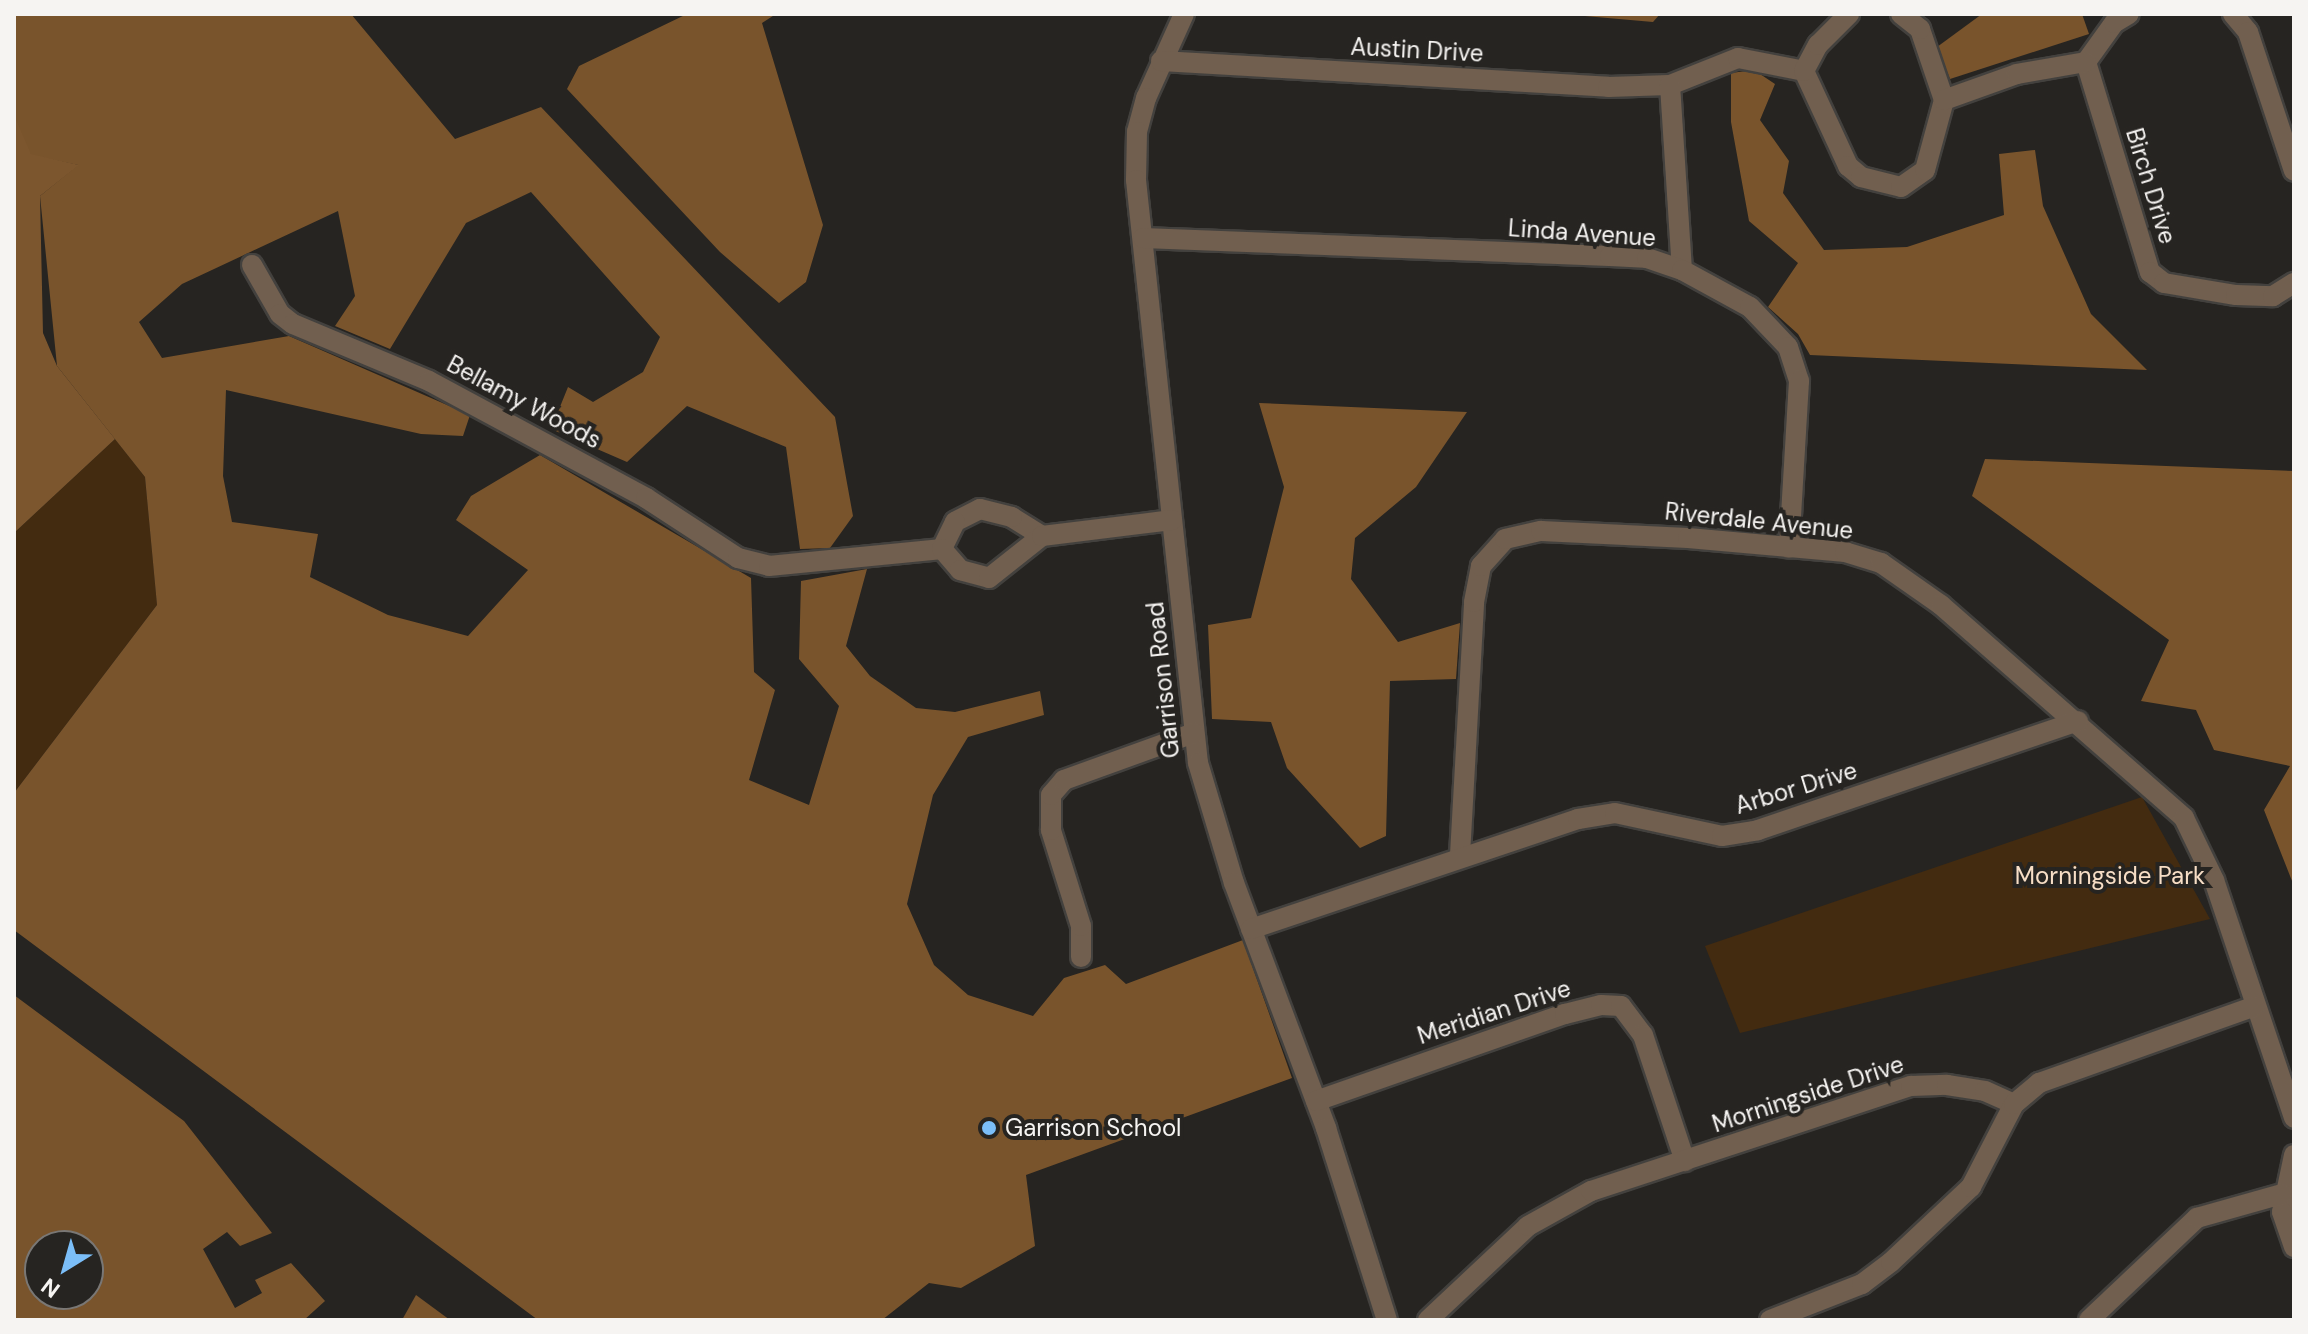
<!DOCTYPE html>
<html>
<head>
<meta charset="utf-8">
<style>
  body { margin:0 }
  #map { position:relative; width:2308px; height:1334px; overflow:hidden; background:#262421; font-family:"DM Sans",sans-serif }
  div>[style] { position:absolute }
  .green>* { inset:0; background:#432b10 }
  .forest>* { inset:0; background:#79542c }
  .water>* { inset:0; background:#7c562e }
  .roads { filter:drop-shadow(2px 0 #43413e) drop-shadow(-2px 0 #43413e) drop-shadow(0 2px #43413e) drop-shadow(0 -2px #43413e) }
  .minor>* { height:20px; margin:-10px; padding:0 10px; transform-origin:10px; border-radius:10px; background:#715f4f }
  .dots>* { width:22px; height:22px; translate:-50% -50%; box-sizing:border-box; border:4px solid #262421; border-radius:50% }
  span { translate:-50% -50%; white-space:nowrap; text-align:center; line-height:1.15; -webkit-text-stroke:8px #262421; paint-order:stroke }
  .street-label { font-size:24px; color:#f6f4f2 }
  .park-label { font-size:24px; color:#f7dec6 }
  .poi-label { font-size:24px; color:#f6f4f2 }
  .left { translate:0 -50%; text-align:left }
  .frame { position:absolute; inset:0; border:16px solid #f6f4f2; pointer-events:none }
  .north { position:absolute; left:24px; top:1230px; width:80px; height:80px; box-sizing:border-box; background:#262421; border:2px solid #797775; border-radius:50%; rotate:217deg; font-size:22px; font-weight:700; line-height:32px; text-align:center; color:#f6f4f2 }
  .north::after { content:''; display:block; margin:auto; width:28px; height:36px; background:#7bbef8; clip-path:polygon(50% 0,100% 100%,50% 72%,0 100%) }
</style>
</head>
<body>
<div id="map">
  <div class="green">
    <i style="clip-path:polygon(115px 439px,145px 477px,157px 605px,14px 793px,14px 533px)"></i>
    <i style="clip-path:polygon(2142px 797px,2210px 919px,1740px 1033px,1705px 946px)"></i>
  </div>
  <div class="forest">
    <i style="clip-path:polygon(14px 14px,351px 14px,455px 139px,541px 107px,835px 417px,853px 516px,830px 548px,800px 549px,786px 447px,687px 406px,627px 462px,551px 429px,568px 387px,593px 402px,643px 372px,660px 337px,531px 192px,466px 223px,390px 349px,335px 326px,355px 296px,338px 211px,182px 284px,139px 322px,162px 358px,289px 336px,470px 415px,463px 436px,421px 434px,226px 390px,223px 476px,232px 522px,318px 534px,310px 577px,388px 615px,468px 636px,528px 570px,456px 520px,471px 496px,540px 455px,751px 578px,754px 672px,775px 690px,749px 780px,809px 805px,839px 706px,799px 659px,801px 581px,867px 569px,846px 646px,870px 676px,916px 708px,955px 712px,1040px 691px,1044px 715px,968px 737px,933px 795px,907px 904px,934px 965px,968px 995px,1033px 1016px,1064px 978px,1105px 965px,1126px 984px,1243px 940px,1292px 1078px,1026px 1175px,1035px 1246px,961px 1288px,929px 1283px,882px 1320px,538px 1320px,14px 930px,14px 793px,157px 605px,145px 477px,57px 366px,40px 196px,78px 165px,31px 155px,14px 130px)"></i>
    <i style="clip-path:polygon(687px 14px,776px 14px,762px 23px,823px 225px,806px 282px,779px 303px,720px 252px,567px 89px,579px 66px)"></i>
    <i style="clip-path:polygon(1562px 14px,1660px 14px,1653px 22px)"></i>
    <i style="clip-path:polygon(1982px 14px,2082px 14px,2089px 34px,1950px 79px,1937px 47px)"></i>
    <i style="clip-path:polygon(1754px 70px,1775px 84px,1760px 120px,1789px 161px,1783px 193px,1824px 250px,1907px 247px,2004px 215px,1999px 154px,2035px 150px,2043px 206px,2091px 314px,2147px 370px,1810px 355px,1798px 334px,1768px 307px,1798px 263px,1749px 221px,1731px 122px,1731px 73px)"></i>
    <i style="clip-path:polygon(1259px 403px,1467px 412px,1416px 487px,1355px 538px,1351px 579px,1398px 642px,1460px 623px,1456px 679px,1390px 681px,1386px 836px,1360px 848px,1287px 768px,1271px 722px,1212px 719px,1208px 625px,1251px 618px,1284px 487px)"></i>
    <i style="clip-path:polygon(1985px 459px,2294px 471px,2294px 886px,2264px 810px,2290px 766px,2214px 750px,2196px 710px,2141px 701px,2169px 640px,1972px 496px)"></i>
    <i style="clip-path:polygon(evenodd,14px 995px,184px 1121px,272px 1233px,240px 1246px,227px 1232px,203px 1249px,235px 1308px,262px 1293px,255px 1280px,291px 1263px,325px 1301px,304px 1320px,14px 1320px,14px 995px,40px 1246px,88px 1246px,88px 1294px,40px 1294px,40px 1246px)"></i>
    <i style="clip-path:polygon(416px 1295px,450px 1320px,402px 1320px)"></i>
  </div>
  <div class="water">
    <i style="clip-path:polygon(14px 115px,31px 154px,79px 165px,40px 196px,43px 333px,57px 366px,115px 439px,14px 533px)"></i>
  </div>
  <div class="roads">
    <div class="minor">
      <i style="left:1184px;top:14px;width:92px;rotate:114.3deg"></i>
      <i style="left:1146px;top:98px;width:35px;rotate:105deg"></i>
      <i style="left:1137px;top:132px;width:48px;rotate:91.2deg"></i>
      <i style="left:1136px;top:180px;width:586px;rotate:83.93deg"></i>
      <i style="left:1198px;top:763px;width:125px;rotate:73.3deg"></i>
      <i style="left:1234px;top:883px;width:262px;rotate:69.4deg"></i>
      <i style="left:1326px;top:1128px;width:201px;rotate:72.4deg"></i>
      <i style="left:2233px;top:14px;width:23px;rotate:50deg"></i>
      <i style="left:2248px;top:32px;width:146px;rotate:71.7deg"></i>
      <i style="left:1161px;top:61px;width:448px;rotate:3.3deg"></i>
      <i style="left:1608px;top:87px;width:62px;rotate:-1.8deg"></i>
      <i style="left:1670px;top:85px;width:73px;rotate:-21.7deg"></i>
      <i style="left:1738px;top:58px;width:67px;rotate:11.1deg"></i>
      <i style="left:2086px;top:62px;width:220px;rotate:73.1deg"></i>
      <i style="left:2150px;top:272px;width:18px;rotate:38deg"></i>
      <i style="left:2164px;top:283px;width:73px;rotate:9.5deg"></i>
      <i style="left:2236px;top:295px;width:37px;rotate:2deg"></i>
      <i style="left:2273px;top:296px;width:25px;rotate:-32deg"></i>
      <i style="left:2086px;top:62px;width:48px;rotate:-54.3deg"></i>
      <i style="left:2114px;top:23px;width:17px;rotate:-31deg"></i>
      <i style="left:1804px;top:71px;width:105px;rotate:65.1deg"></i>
      <i style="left:1848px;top:166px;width:17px;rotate:40deg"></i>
      <i style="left:1861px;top:177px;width:41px;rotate:14deg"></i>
      <i style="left:1901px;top:187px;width:29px;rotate:-35deg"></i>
      <i style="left:1925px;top:170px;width:73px;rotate:-74.8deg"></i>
      <i style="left:1944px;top:100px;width:75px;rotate:-108.7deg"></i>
      <i style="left:1920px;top:29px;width:24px;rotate:-142deg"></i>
      <i style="left:1804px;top:71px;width:30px;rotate:-62deg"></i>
      <i style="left:1818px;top:45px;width:44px;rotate:-45deg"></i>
      <i style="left:1670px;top:85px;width:185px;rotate:86.3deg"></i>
      <i style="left:1944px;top:100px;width:77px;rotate:-19.6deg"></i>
      <i style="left:2017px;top:74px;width:70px;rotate:-9.9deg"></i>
      <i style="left:1143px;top:238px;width:467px;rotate:2.2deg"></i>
      <i style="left:1610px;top:256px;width:37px;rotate:3deg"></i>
      <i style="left:1647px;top:258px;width:37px;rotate:19deg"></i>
      <i style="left:1682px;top:270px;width:77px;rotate:28.6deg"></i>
      <i style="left:1750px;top:307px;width:55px;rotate:46.5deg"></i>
      <i style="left:1788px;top:347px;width:36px;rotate:72deg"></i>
      <i style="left:1799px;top:381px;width:167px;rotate:93.4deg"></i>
      <i style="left:252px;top:265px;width:56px;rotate:60.3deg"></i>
      <i style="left:280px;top:314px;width:16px;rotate:38deg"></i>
      <i style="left:293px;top:324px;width:147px;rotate:22.7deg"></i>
      <i style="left:429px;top:381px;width:247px;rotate:28.3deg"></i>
      <i style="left:646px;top:498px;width:110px;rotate:33.1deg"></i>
      <i style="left:738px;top:558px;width:32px;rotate:14deg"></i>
      <i style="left:769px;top:566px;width:174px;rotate:-5.6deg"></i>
      <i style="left:1042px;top:536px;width:36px;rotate:-148deg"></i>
      <i style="left:1012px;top:517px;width:33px;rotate:-166deg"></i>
      <i style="left:980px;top:509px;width:28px;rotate:153deg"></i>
      <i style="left:955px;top:522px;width:30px;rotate:116deg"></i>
      <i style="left:942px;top:549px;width:28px;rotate:49deg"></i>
      <i style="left:960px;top:570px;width:30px;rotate:15deg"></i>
      <i style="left:989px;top:578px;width:68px;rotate:-38.4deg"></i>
      <i style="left:1042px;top:536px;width:131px;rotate:-7deg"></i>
      <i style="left:1460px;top:855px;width:253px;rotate:-86.8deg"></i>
      <i style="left:1474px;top:602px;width:37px;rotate:-79deg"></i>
      <i style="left:1481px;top:566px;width:36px;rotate:-48deg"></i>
      <i style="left:1505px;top:539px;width:37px;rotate:-13deg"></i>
      <i style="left:1541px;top:531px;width:147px;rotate:2.7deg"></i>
      <i style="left:1688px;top:538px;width:158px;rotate:5.1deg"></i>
      <i style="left:1845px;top:552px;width:38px;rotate:17deg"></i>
      <i style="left:1881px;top:563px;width:73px;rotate:35deg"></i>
      <i style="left:1941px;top:605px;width:323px;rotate:41.2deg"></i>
      <i style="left:2184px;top:818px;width:69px;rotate:64.2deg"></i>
      <i style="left:2214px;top:880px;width:251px;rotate:71.4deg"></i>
      <i style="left:1251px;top:929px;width:345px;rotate:-18.6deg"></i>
      <i style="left:1578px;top:819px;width:37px;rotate:-9deg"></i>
      <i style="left:1615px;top:813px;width:109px;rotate:12.1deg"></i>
      <i style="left:1722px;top:836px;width:36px;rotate:-9deg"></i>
      <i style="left:1758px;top:830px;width:338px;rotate:-18.8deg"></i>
      <i style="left:1081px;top:957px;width:31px;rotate:-90deg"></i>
      <i style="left:1081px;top:926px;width:101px;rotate:-107.4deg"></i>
      <i style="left:1051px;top:830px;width:35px;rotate:-90deg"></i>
      <i style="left:1051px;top:795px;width:20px;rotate:-49deg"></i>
      <i style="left:1064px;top:780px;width:138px;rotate:-19.9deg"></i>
      <i style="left:1316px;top:1101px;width:264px;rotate:-19.3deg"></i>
      <i style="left:1565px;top:1014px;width:37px;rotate:-14deg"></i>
      <i style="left:1601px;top:1005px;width:20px;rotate:3deg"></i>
      <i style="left:1621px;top:1006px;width:36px;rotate:53deg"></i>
      <i style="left:1643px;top:1035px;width:133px;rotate:71.6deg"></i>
      <i style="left:2294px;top:1155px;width:58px;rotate:101.9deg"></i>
      <i style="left:2282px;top:1212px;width:37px;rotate:71deg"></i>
      <i style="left:1428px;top:1320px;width:137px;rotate:-43.2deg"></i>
      <i style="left:1528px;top:1226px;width:72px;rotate:-29.1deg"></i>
      <i style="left:1591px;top:1191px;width:337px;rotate:-18.2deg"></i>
      <i style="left:1911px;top:1086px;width:36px;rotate:-2deg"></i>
      <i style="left:1947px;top:1085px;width:38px;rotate:9deg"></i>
      <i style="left:1985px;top:1091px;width:32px;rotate:24deg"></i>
      <i style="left:1770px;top:1320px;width:99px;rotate:-21.4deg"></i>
      <i style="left:1862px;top:1284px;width:36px;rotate:-37deg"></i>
      <i style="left:1891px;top:1262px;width:110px;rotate:-43.2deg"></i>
      <i style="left:1971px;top:1187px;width:93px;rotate:-62.6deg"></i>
      <i style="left:2014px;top:1104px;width:33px;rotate:-40deg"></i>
      <i style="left:2039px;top:1083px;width:229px;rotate:-19.6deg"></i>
      <i style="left:2089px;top:1320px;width:149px;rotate:-43.4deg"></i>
      <i style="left:2197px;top:1218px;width:88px;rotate:-15.8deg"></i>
    </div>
  </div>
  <div class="dots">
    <i style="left:989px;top:1128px;background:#7bbef8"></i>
  </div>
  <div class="street-label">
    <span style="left:1417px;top:50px;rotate:3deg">Austin Drive</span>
    <span style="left:2151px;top:186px;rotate:73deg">Birch Drive</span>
    <span style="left:1582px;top:233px;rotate:4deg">Linda Avenue</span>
    <span style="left:524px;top:402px;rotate:28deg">Bellamy Woods</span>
    <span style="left:1759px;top:521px;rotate:6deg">Riverdale Avenue</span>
    <span style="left:1163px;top:680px;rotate:-96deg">Garrison Road</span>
    <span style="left:1796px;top:788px;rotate:-17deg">Arbor Drive</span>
    <span style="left:1494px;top:1012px;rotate:-18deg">Meridian Drive</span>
    <span style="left:1808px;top:1094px;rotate:-18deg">Morningside Drive</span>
  </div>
  <div class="park-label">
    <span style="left:2110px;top:876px">Morningside Park</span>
  </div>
  <div class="poi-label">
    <span class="left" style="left:1005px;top:1128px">Garrison School</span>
  </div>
  <div class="frame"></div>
  <div class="north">N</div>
</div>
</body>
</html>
